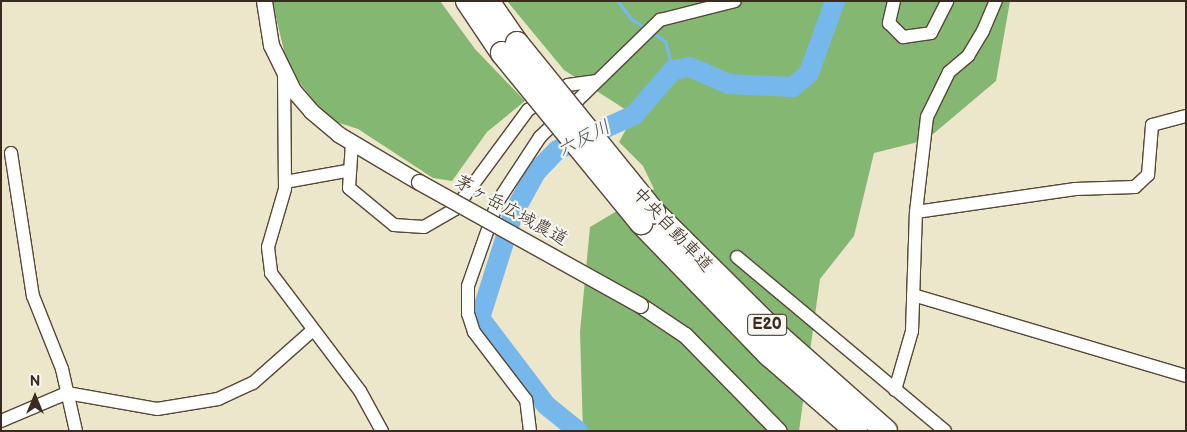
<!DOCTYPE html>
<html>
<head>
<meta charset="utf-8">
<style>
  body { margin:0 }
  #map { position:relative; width:1187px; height:432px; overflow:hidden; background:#ece6cb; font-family:"Balsamiq Sans","Klee One",sans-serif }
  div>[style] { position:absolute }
  .forest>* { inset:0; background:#84b872 }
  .stream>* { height:3px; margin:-1.5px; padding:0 1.5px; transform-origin:1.5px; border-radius:1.5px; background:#77b8ec }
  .river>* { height:20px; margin:-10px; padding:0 10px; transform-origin:10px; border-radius:10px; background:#77b8ec }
  .roads { filter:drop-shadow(1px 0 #564638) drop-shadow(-1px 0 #564638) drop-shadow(0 1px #564638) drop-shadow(0 -1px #564638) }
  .minor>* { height:12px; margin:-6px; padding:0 6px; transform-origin:6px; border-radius:6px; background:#fff }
  .tertiary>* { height:15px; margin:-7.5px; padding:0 7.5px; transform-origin:7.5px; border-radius:7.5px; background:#fff }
  .motorway>* { height:22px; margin:-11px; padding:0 11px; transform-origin:11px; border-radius:11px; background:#fff }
  .bridges { filter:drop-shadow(1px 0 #564638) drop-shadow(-1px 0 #564638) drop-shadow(0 1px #564638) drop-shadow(0 -1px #564638) }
  .tertiary-bridge>* { height:15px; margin:-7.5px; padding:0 7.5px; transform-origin:7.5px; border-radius:7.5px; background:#fff }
  .motorway-bridge>* { height:22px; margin:-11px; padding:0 11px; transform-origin:11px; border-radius:11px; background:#fff }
  span { translate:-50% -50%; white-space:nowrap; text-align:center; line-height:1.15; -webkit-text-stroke:4.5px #f6f6f2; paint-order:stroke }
  .shield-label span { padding:1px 4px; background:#f6f6f2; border:1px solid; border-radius:4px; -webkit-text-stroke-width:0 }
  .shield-label { font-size:16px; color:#3b2a1e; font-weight:700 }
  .street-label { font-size:18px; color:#3b2a1e }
  .water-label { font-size:19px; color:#4d555c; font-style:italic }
  .frame { position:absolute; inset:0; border:2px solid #3b2a1e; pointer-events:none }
  .north { position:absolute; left:10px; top:372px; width:50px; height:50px; -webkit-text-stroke:4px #f6f6f2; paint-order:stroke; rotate:0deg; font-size:14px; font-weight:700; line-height:20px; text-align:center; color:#3b2a1e }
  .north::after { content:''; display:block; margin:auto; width:18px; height:22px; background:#3b2a1e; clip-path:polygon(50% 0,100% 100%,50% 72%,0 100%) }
</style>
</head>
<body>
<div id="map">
  <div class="forest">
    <i style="clip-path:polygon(272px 1px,440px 1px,475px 49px,525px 101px,487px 132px,452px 181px,433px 178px,358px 129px,327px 119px,288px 67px)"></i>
    <i style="clip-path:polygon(507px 1px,1010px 1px,996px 81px,926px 140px,874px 153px,854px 236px,820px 279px,799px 431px,583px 431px,580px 332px,590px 227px,654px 189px,643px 166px,619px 142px,634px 115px,564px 70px)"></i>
  </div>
  <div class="stream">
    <i style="left:618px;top:1px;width:22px;rotate:54deg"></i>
    <i style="left:631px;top:19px;width:17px;rotate:31deg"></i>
    <i style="left:651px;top:32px;width:17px;rotate:33deg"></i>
    <i style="left:665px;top:41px;width:30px;rotate:75deg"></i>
  </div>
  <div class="river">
    <i style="left:578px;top:431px;width:41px;rotate:-140.9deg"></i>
    <i style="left:546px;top:405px;width:109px;rotate:-127.2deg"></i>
    <i style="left:480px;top:318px;width:109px;rotate:-72.4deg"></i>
    <i style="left:513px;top:214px;width:48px;rotate:-61.3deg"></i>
    <i style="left:536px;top:172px;width:30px;rotate:-46deg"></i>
    <i style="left:557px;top:150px;width:85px;rotate:-24.4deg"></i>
    <i style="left:634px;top:115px;width:60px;rotate:-49.1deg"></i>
    <i style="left:673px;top:70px;width:17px;rotate:-10deg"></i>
    <i style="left:690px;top:67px;width:43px;rotate:23.6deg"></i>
    <i style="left:729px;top:84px;width:64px;rotate:2.7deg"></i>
    <i style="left:793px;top:87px;width:21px;rotate:-41deg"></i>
    <i style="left:809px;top:73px;width:77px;rotate:-70.1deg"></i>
  </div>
  <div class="roads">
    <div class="minor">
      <i style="left:894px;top:1px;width:23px;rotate:103deg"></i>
      <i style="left:889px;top:23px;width:20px;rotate:45deg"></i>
      <i style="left:903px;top:37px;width:28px;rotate:-8deg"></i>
      <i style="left:931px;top:33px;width:36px;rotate:-63deg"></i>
      <i style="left:284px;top:73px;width:116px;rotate:89.5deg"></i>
      <i style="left:285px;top:189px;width:60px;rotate:106.3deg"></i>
      <i style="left:268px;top:247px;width:26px;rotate:83deg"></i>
      <i style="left:271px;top:273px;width:148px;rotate:53deg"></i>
      <i style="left:360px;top:391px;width:46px;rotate:61.2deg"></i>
      <i style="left:352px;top:142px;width:46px;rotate:93.7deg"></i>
      <i style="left:349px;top:188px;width:58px;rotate:39.4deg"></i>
      <i style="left:394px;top:225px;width:30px;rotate:4deg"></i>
      <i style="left:424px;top:227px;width:36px;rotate:-30deg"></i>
      <i style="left:455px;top:209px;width:123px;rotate:-53.6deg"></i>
      <i style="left:528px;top:110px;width:47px;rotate:-32deg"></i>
      <i style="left:568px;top:85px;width:29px;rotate:-8deg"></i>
      <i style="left:11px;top:153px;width:145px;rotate:81.3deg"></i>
      <i style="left:33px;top:296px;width:79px;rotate:68.3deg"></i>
      <i style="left:62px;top:369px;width:64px;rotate:77.3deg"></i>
      <i style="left:285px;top:182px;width:63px;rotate:-10.1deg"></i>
      <i style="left:916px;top:212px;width:161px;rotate:-8.2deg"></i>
      <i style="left:1075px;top:189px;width:60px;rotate:-1.9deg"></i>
      <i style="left:1135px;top:187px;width:18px;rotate:-43deg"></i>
      <i style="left:1148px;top:175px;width:50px;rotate:-85.4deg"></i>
      <i style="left:1152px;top:125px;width:35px;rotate:-15deg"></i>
      <i style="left:737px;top:257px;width:271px;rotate:39.9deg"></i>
      <i style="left:913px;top:295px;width:285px;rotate:16.5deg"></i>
      <i style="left:895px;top:390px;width:61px;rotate:-73.9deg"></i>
      <i style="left:912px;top:331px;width:119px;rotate:-88.1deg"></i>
      <i style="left:916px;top:212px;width:96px;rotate:-83.4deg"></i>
      <i style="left:927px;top:117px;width:50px;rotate:-63.9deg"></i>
      <i style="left:949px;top:72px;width:25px;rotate:-40deg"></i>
      <i style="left:968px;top:56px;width:29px;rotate:-59deg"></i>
      <i style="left:983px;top:31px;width:33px;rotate:-67deg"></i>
      <i style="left:1px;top:421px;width:72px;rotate:-23deg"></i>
      <i style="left:67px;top:393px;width:91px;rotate:10.1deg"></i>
      <i style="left:157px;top:409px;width:62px;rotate:-9.3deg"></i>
      <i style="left:218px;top:399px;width:38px;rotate:-25deg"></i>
      <i style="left:253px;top:383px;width:80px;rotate:-41.5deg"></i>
      <i style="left:530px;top:431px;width:31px;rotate:-97deg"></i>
      <i style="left:526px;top:400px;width:86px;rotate:-127.4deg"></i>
      <i style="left:474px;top:332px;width:19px;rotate:-108deg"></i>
      <i style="left:468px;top:314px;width:28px;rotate:-90deg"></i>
      <i style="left:468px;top:286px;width:90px;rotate:-70.6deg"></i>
      <i style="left:498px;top:201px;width:77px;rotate:-56.7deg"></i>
      <i style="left:540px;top:137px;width:168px;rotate:-44.3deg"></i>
      <i style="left:660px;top:20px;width:77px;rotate:-14.2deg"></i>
    </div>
    <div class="tertiary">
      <i style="left:264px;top:1px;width:45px;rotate:81deg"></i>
      <i style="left:271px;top:45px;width:50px;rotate:63.9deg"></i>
      <i style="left:293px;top:90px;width:28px;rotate:49deg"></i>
      <i style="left:311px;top:111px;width:35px;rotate:40deg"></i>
      <i style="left:338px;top:134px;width:94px;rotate:30.7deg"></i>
      <i style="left:640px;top:305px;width:54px;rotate:33.7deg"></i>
      <i style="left:685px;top:335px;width:134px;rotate:45.6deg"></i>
    </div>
    <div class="motorway">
      <i style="left:467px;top:1px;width:63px;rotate:56.1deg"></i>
      <i style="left:488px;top:1px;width:51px;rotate:55.4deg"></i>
      <i style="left:654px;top:212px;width:179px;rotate:44.8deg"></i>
      <i style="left:781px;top:338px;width:140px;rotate:41.5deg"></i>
      <i style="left:641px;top:223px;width:184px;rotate:45.9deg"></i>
      <i style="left:769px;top:355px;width:116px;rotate:41.1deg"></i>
    </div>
  </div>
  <div class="bridges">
    <div class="tertiary-bridge">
      <i style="left:419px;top:182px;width:253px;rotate:29.1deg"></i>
    </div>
    <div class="motorway-bridge">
      <i style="left:517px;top:43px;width:218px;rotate:51deg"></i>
      <i style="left:502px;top:53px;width:220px;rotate:50.7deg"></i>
    </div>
  </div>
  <div class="shield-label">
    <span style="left:767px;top:325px">E20</span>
  </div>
  <div class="street-label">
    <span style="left:511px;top:211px;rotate:29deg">茅ヶ岳広域農道</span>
    <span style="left:672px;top:230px;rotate:47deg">中央自動車道</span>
  </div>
  <div class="water-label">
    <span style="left:584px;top:139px;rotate:-27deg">六反川</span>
  </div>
  <div class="frame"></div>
  <div class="north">N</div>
</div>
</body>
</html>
